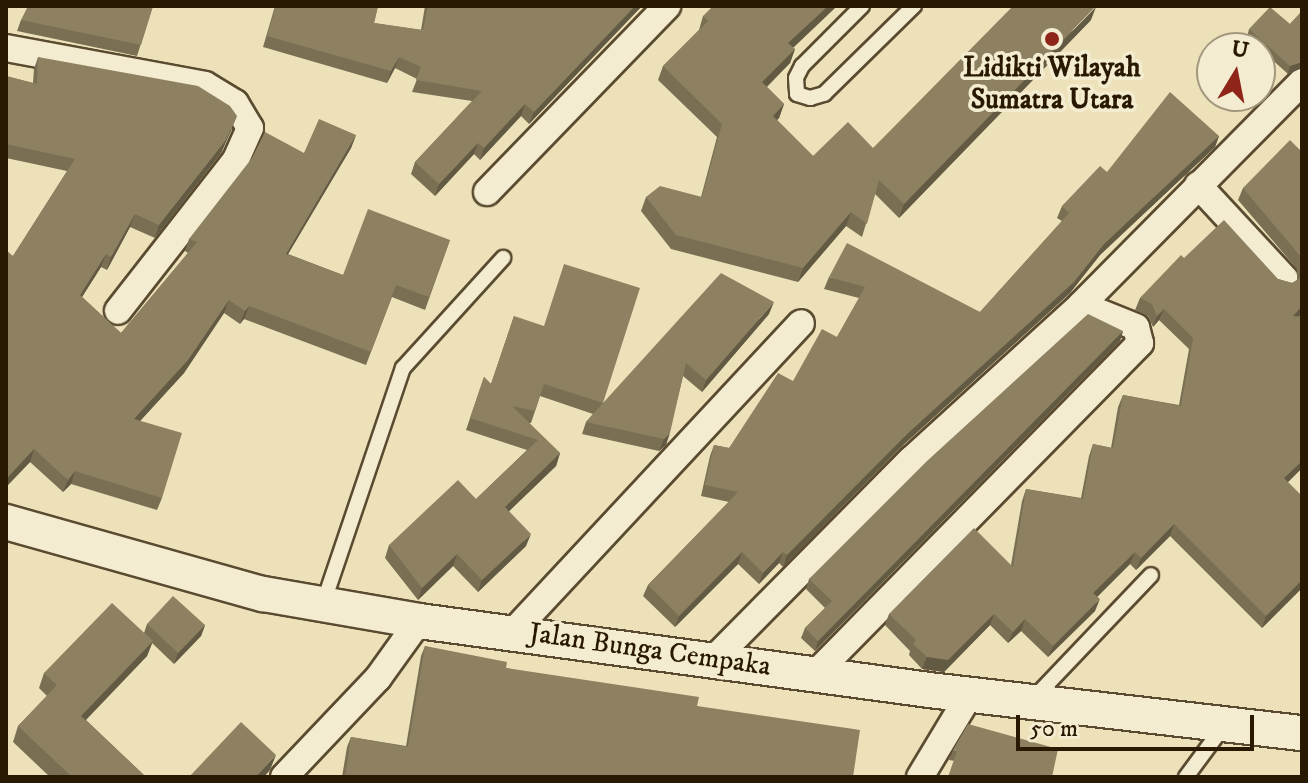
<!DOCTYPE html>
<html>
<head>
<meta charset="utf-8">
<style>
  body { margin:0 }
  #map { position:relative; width:1308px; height:783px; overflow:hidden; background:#ece1b8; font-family:"IM FELL DW Pica",serif }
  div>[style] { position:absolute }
  .roads { filter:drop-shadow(2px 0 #5a4b30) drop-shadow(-2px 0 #5a4b30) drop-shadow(0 2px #5a4b30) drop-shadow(0 -2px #5a4b30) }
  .service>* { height:14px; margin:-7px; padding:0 7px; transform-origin:7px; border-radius:7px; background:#f3ecd1 }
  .minor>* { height:26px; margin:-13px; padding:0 13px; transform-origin:13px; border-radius:13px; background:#f3ecd1 }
  .tertiary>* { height:34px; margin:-17px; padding:0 17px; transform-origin:17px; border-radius:17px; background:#f3ecd1 }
  .wall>* { inset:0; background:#7a6f53 }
  .shaded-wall>* { inset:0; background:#635a44 }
  .building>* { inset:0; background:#8e8161 }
  .dots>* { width:22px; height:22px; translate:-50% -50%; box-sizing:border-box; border:4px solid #f3ecd1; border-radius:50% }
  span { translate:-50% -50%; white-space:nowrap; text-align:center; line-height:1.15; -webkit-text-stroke:7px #f3ecd1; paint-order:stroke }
  .poi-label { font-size:28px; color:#291902; font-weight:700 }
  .street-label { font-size:28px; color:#291902 }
  .frame { position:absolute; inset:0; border:8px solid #291902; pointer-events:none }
  .north { position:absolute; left:1196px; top:32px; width:80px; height:80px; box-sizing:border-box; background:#f3ecd1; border:2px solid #a2987e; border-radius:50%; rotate:10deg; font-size:22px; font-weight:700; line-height:32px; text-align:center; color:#291902 }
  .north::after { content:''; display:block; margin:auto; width:28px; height:36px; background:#8f2418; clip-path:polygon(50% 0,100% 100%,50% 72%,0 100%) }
  .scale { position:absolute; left:1016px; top:715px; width:238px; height:36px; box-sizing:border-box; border:4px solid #291902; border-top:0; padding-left:10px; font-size:24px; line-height:28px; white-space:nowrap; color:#291902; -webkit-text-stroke:6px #f3ecd1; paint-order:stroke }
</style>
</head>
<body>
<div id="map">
  <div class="roads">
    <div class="service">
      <i style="left:862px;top:6px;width:85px;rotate:135deg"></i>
      <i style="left:802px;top:66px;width:13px;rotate:117deg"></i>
      <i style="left:796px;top:78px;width:16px;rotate:86deg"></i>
      <i style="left:797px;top:94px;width:14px;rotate:17deg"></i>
      <i style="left:810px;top:98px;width:15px;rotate:-16deg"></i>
      <i style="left:824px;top:94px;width:126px;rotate:-44.4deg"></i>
      <i style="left:323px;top:604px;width:249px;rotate:-71.3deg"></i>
      <i style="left:403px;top:368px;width:149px;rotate:-47.7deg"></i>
      <i style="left:1033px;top:699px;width:171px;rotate:-46.4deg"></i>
      <i style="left:1186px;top:777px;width:62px;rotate:-53.5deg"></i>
    </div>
    <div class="minor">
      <i style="left:6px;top:48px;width:202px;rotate:10.5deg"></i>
      <i style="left:205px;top:85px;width:35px;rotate:31deg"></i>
      <i style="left:235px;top:103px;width:29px;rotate:59deg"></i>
      <i style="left:250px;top:128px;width:36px;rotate:114deg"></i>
      <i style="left:235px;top:161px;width:190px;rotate:128deg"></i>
      <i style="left:1198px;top:185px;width:128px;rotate:47.2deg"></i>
      <i style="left:487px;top:192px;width:259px;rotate:-45.9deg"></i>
      <i style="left:513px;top:632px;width:422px;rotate:-47deg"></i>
      <i style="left:714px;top:659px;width:281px;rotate:-45.3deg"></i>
      <i style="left:912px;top:459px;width:229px;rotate:-42.3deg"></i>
      <i style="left:1081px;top:305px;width:314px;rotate:-45.3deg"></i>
      <i style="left:817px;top:672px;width:461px;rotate:-45.5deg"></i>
      <i style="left:1140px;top:343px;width:16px;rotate:-104deg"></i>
      <i style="left:1136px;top:327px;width:59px;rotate:-158.2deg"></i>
      <i style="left:284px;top:777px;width:137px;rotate:-46.5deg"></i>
      <i style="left:378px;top:678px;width:70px;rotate:-54.3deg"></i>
      <i style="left:920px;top:777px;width:97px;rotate:-58.9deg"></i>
    </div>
    <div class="tertiary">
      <i style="left:6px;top:522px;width:267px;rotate:15.7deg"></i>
      <i style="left:263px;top:594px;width:158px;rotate:9.8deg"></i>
      <i style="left:419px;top:621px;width:515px;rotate:7.7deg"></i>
      <i style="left:929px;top:690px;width:375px;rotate:6.6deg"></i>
    </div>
  </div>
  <div class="wall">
    <i style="clip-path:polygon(153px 6px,137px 56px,17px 31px,21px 20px)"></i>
    <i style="clip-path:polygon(275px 6px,378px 6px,374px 23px,421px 30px,425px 6px,642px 6px,529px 124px,521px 116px,480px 160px,474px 154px,435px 196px,411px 174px,415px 162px,472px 101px,412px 92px,417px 79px,395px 68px,387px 83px,263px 47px)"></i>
    <i style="clip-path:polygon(837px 6px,793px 48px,795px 49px,790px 63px,767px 87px,784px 104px,779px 118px,777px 120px,813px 156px,873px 148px,1091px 20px,899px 218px,875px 194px,862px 237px,846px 226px,798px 282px,671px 249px,641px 211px,646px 197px,701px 197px,717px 137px,658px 80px,663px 66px,699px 30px,703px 16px)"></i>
    <i style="clip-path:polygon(1302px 11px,1302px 68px,1288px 74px,1247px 37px,1249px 29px,1290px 24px)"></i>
    <i style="clip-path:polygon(38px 57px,232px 129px,221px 153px,155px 238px,130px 227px,107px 270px,101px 267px,82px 297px,121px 333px,188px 253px,185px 251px,189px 239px,304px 153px,356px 135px,351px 148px,288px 254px,343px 275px,450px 240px,425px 310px,392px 297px,366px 365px,244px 319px,240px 324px,224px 313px,184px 373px,140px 421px,162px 498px,157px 510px,71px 484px,63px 492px,30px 462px,6px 487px,6px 253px,13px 256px,67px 171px,6px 158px,6px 76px,33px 83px,34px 69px)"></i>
    <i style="clip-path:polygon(1219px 136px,1215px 147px,1100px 255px,1070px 293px,901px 447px,783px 567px,779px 563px,759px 584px,738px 564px,675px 627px,643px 596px,648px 585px,729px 502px,701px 496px,710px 456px,714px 445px,729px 448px,837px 337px,859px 298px,824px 289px,829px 277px,980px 312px,1062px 221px,1057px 218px,1062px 206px,1107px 172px)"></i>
    <i style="clip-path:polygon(1302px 152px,1302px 314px,1299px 317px,1302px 468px,1288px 482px,1302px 588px,1262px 628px,1170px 536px,1136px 570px,1130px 564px,1097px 597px,1095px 611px,1048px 657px,1021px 631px,1008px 643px,990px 625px,944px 672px,922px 669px,909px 655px,910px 651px,885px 625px,889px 614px,1011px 565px,1022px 501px,1026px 489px,1081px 498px,1089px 456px,1093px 444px,1111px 448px,1118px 407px,1123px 395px,1179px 405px,1189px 349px,1159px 320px,1153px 327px,1148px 316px,1135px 310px,1140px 298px,1184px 258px,1278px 279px,1292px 283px,1297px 280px,1297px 269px,1238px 200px,1243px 188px)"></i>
    <i style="clip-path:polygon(769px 314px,702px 392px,683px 376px,666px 445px,659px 451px,582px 434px,586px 422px,593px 414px,540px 396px,531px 423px,529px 423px,560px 453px,556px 466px,509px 511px,526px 546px,478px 592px,453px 566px,418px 600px,385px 558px,389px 545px,476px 499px,527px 450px,466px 430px,484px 377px,491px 384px,514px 316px,603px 403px)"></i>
    <i style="clip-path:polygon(1123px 331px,1120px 341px,815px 651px,801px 638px,805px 628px,825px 608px,806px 589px,809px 579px)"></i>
    <i style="clip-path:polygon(147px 624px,205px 625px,201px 636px,174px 664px,152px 643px,147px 656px,86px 720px,146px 777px,50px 777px,13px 742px,18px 726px,47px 696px,39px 688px,44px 673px,144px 633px)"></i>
    <i style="clip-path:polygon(425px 646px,506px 668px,697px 706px,853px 777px,342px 777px,347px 747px,351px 737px,406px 746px,421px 656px)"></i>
    <i style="clip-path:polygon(953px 750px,1052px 777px,949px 760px)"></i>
  </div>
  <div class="shaded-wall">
    <i style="clip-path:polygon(635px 6px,642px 6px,529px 124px,534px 112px)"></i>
    <i style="clip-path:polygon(828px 6px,837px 6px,783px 57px,788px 43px)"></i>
    <i style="clip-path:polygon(1096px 7px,1091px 20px,899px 218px,904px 204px)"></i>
    <i style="clip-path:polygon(795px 49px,790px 63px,757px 96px,762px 82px)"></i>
    <i style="clip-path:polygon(399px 57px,395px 68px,387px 83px,391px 71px)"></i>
    <i style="clip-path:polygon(1302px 62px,1302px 68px,1288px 74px,1290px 66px)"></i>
    <i style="clip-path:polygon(525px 104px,521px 116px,480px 160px,484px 148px)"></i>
    <i style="clip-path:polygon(784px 104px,779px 118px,768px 129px,773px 116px)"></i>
    <i style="clip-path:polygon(237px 116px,221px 153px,155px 238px,159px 225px)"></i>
    <i style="clip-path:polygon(356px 135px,351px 148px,281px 266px,286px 254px)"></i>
    <i style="clip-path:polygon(1219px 136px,1215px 147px,1100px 255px,1070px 293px,901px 447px,783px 567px,787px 555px,905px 436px,1104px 244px)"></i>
    <i style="clip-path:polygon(478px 143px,474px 154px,435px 196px,439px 184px)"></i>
    <i style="clip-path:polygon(851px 212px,846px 226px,798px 282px,803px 268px)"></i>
    <i style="clip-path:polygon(135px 214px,130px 227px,107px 270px,111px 257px)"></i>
    <i style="clip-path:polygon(106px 254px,101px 267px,75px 308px,80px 295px)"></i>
    <i style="clip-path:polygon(229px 300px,224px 313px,184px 373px,130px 432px,134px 419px)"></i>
    <i style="clip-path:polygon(774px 302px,769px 314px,702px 392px,706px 380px)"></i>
    <i style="clip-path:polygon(249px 306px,244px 319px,240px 324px,245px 311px)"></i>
    <i style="clip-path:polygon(1302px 306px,1302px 314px,1288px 327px,1293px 316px)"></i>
    <i style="clip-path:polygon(1164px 309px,1159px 320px,1153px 327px,1157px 316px)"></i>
    <i style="clip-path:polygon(1123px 331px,1120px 341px,815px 651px,818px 641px)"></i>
    <i style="clip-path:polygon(670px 433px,666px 445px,659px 451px,664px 439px)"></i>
    <i style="clip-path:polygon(34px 449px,30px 462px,6px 487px,6px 479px)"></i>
    <i style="clip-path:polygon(560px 453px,556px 466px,501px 519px,505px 507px)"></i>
    <i style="clip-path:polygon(1302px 461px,1302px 468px,1280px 490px,1284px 478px)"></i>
    <i style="clip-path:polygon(75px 471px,71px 484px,63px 492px,68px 480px)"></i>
    <i style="clip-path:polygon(1174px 524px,1170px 536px,1136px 570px,1141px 558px)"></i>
    <i style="clip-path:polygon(531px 534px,526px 546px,478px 592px,482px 580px)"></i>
    <i style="clip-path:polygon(742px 552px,738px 564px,675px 627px,679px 616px)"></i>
    <i style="clip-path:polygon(783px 552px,779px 563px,759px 584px,763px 573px)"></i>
    <i style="clip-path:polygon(1135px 552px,1130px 564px,1089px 605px,1093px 593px)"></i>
    <i style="clip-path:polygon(457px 554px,453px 566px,418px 600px,422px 588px)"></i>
    <i style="clip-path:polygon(1302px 580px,1302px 588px,1262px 628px,1266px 616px)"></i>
    <i style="clip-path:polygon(1100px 599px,1095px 611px,1048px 657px,1053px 646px)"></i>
    <i style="clip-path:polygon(994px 614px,990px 625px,944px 672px,922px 669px,927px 657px)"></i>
    <i style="clip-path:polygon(1025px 619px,1021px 631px,1008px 643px,1013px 632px)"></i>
    <i style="clip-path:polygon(205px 625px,201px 636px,174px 664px,178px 653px)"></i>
    <i style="clip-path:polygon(153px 641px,147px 656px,75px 731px,81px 716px)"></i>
    <i style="clip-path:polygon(276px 755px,270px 770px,264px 777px,255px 777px)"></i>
  </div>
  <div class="building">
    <i style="clip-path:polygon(28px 6px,153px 6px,141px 45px,21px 20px)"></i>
    <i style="clip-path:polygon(276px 6px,378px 6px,374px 23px,423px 30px,428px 6px,635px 6px,534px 112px,525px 104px,484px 148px,478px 143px,439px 184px,415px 162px,482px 91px,416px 80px,421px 67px,399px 57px,391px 71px,267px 36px)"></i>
    <i style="clip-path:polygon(713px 6px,828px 6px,788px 43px,795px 49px,762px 82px,784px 104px,773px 116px,813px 156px,848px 122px,873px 148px,1013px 6px,1096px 6px,904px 204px,879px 180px,867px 224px,851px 212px,803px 268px,676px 235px,646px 197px,660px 186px,702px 197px,722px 124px,663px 66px,708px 21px,703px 16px)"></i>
    <i style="clip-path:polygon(1270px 7px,1290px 24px,1302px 11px,1302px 62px,1290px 66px,1249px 29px)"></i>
    <i style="clip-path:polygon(38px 57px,198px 86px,230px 106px,237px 116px,226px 140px,159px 225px,135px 214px,111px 257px,106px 254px,80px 295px,121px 333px,197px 242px,189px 239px,252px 158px,265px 132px,304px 153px,319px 119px,356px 135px,286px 254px,343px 275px,368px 209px,450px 240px,429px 297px,396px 285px,371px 352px,249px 306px,245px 311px,229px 300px,188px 360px,134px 419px,182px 433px,162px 498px,75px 471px,68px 480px,34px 449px,6px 479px,6px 253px,7px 251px,13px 256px,75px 159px,6px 144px,6px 76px,37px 84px)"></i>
    <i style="clip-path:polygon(1170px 92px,1219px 136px,1104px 244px,1074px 282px,905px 436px,787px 555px,783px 552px,763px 573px,742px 552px,679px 616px,648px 585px,738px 492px,705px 485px,714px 445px,729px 448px,778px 373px,793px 381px,822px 329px,837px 337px,865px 287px,829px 277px,847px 243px,980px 312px,1069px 213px,1062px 206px,1100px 166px,1107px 172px)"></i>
    <i style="clip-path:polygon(1290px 140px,1302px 152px,1302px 306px,1293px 316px,1302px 317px,1302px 461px,1284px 478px,1302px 496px,1302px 580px,1266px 616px,1174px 524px,1141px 558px,1135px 552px,1093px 593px,1100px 599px,1053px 646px,1025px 619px,1013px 632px,994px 614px,948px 660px,927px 657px,913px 644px,916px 640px,889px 614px,974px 528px,1013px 567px,1026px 489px,1083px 499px,1093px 444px,1113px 448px,1123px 395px,1181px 406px,1193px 338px,1164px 309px,1157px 316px,1152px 304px,1140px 298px,1181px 255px,1184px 258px,1224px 220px,1278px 279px,1292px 283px,1301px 278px,1301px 257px,1243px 188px)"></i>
    <i style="clip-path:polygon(564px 264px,640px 288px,603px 403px,721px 273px,774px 302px,706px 380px,686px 363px,670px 433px,664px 439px,586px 422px,603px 403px,544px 384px,535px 411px,512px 406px,560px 453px,505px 507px,531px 534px,482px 580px,457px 554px,422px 588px,389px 545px,458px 480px,476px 499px,538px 440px,470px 418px,484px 377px,491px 384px,514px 316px,544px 326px)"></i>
    <i style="clip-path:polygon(1088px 314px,1123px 331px,818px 641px,805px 628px,832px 601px,809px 579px,927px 461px)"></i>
    <i style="clip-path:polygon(173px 596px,205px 625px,178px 653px,147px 624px)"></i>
    <i style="clip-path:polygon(112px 603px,153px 641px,81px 716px,146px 777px,72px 777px,18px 726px,57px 685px,44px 673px)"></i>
    <i style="clip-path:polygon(425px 646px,507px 662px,506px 668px,699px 697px,697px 706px,860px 730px,853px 777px,345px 777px,351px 737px,408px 747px)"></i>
    <i style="clip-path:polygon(241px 722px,276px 755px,255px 777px,189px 777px)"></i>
    <i style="clip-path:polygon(968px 724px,1058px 749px,1052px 777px,948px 777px,957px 751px,953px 750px)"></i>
  </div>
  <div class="dots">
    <i style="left:1052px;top:39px;background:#8f2418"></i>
  </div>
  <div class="poi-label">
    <span style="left:1052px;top:84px">Lidikti Wilayah<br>Sumatra Utara</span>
  </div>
  <div class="street-label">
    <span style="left:650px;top:650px;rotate:8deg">Jalan Bunga Cempaka</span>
  </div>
  <div class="frame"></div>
  <div class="north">U</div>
  <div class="scale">50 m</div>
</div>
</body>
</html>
